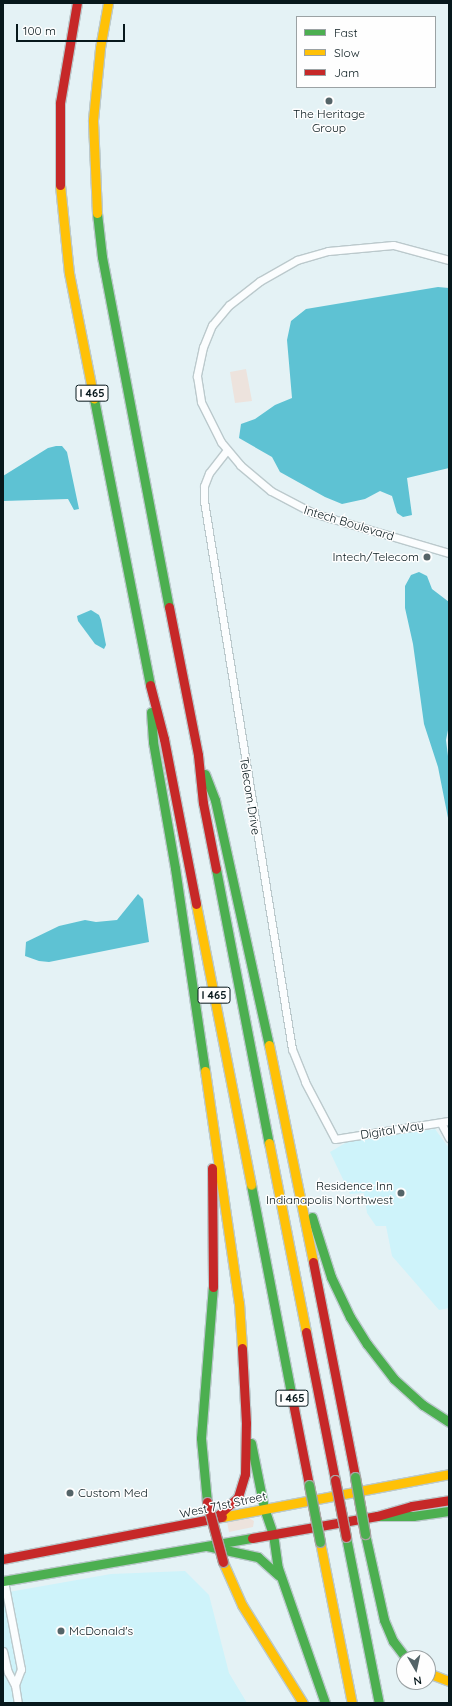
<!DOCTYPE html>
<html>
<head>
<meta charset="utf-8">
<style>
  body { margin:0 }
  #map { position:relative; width:452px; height:1706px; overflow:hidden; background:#e4f2f5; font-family:Quicksand,sans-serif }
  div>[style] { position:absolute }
  .built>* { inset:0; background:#cef3fa }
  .green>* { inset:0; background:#ede3dd }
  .water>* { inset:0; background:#5ec2d3 }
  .roads { filter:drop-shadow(1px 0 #bbc9cc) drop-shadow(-1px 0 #bbc9cc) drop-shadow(0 1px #bbc9cc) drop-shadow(0 -1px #bbc9cc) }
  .street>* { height:7px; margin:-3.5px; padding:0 3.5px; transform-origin:3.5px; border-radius:3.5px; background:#fbfdfe }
  .fast>* { height:9px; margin:-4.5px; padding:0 4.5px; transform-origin:4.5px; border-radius:4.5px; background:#4caf50 }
  .slow>* { height:9px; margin:-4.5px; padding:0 4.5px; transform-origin:4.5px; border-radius:4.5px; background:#ffc107 }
  .jam>* { height:9px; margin:-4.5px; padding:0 4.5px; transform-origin:4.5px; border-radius:4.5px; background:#c62828 }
  .bridges { filter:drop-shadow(1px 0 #a8a5a2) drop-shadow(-1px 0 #a8a5a2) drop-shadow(0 1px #a8a5a2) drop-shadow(0 -1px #a8a5a2) }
  .fast-bridge>* { height:9px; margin:-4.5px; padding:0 4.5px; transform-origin:4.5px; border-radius:4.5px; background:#4caf50 }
  .jam-bridge>* { height:9px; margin:-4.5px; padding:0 4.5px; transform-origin:4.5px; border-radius:4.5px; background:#c62828 }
  .dots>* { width:11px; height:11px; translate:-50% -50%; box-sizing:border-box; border:2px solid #fefefe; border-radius:50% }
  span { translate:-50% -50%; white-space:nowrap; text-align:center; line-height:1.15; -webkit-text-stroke:3px #fefefe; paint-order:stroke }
  .shield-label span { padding:1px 3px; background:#fefefe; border:1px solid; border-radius:3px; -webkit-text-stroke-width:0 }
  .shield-label { font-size:11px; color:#07181c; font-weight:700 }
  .poi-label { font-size:12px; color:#07181c }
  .right { translate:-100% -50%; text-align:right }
  .left { translate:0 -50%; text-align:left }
  .street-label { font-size:12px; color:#07181c }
  .frame { position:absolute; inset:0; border:4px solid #07181c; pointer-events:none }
  .legend { position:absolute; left:296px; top:16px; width:140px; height:72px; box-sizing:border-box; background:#fefefe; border:1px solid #9ba2a4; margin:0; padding:5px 7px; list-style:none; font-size:12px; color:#07181c }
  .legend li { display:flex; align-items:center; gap:8px; height:20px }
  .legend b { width:20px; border:1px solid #9ba2a4 }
  .north { position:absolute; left:396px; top:1650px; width:40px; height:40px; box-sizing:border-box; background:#fefefe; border:1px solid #9ba2a4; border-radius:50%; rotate:171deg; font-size:11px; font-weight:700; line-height:16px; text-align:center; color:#07181c }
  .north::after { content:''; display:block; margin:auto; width:14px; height:18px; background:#546468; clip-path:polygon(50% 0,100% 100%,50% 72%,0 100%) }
  .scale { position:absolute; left:16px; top:24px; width:109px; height:18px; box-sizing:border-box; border:2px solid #07181c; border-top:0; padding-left:5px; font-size:12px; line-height:14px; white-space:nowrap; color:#07181c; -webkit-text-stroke:3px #fefefe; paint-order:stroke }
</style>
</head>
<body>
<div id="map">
  <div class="built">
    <i style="clip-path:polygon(435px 1129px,449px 1148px,449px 1308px,439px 1310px,392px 1256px,386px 1226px,376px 1226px,367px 1213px,364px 1193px,350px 1194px,330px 1152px,347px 1142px)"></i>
    <i style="clip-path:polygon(185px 1571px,209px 1595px,229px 1673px,247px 1703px,3px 1703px,3px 1593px,111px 1574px)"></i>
  </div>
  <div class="green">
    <i style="clip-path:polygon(246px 369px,252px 401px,235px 403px,230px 372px)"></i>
    <i style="clip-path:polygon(249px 1518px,254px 1521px,253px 1527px,229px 1532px,227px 1522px)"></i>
  </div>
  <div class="water">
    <i style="clip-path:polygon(438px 287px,449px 288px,449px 468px,407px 478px,412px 515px,403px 517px,397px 513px,392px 496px,380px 491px,365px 499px,342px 504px,325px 497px,280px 472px,272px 457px,239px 438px,241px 424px,255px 419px,275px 405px,292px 398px,287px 340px,291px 321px,306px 309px)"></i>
    <i style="clip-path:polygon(56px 446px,62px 446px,67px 452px,79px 509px,74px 510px,68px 499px,3px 501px,3px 476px,48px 448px)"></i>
    <i style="clip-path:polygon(419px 572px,427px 576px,432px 589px,449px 602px,449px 725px,446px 740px,449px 764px,449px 823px,438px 767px,424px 724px,413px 644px,405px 608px,405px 586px,411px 575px)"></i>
    <i style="clip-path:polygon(91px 610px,99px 615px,101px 620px,106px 645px,104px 649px,95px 644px,78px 621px,77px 616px)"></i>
    <i style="clip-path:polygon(138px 894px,143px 899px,149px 942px,49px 962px,39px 961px,25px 956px,26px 942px,59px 926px,85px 920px,96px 922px,117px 920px)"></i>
  </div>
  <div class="roads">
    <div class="street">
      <i style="left:449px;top:260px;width:58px;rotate:-165deg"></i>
      <i style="left:393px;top:245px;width:65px;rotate:174.7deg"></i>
      <i style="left:328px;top:251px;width:32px;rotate:164deg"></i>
      <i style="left:297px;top:260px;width:43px;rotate:150.4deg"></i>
      <i style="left:260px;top:281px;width:39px;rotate:142deg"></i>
      <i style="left:229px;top:305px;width:26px;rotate:130deg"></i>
      <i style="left:212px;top:325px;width:24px;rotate:112deg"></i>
      <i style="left:203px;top:347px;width:30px;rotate:102deg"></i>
      <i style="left:197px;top:376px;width:26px;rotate:81deg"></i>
      <i style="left:201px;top:402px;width:45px;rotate:63.4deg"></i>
      <i style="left:221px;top:442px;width:30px;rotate:50deg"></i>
      <i style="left:240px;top:465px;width:40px;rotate:40deg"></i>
      <i style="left:271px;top:491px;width:47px;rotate:27.6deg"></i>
      <i style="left:313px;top:513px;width:142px;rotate:16.4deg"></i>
      <i style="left:227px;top:450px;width:29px;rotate:128deg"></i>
      <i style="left:209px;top:473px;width:14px;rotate:111deg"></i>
      <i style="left:204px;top:486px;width:15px;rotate:90deg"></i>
      <i style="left:204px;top:501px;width:555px;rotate:80.88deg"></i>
      <i style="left:292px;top:1049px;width:35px;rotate:68deg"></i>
      <i style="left:305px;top:1082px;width:64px;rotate:62.2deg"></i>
      <i style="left:335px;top:1139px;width:115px;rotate:-9deg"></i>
      <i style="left:441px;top:1123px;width:17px;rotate:62deg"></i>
      <i style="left:4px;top:1581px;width:90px;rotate:79.1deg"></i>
      <i style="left:21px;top:1669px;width:17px;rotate:111deg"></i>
      <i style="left:3px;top:1651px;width:22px;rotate:77deg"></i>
      <i style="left:8px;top:1672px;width:15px;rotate:62deg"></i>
      <i style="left:15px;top:1685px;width:18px;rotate:81deg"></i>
    </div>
    <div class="fast">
      <i style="left:97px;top:213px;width:44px;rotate:83.5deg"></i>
      <i style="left:102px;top:257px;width:356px;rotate:79.2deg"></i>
      <i style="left:94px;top:399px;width:291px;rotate:78.9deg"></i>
      <i style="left:151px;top:712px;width:30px;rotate:86deg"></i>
      <i style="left:153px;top:742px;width:128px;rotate:80.1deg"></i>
      <i style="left:175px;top:868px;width:205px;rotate:81.6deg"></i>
      <i style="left:205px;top:774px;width:28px;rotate:69deg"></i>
      <i style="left:215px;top:800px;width:251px;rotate:77.6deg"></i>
      <i style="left:216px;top:869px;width:279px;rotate:79.1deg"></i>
      <i style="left:251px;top:1185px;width:212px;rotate:79.1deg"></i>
      <i style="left:312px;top:1217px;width:63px;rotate:72.4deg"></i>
      <i style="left:331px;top:1277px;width:44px;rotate:64.6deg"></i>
      <i style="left:350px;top:1317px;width:32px;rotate:58deg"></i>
      <i style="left:367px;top:1344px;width:44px;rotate:52.4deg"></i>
      <i style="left:394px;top:1379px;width:39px;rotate:42deg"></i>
      <i style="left:423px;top:1405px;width:31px;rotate:33deg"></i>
      <i style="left:251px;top:1443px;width:66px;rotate:78.7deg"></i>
      <i style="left:264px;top:1508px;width:28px;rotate:71deg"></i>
      <i style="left:273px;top:1534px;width:34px;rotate:82deg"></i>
      <i style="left:278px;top:1568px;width:143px;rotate:70.8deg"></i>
      <i style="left:207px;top:1502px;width:64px;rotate:-95.4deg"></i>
      <i style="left:201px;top:1438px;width:151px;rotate:-85.5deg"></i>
      <i style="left:377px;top:1516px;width:36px"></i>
      <i style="left:413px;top:1516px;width:36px;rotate:-8deg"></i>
      <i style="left:365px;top:1534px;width:88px;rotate:77.5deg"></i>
      <i style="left:384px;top:1620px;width:23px;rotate:67deg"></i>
      <i style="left:393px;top:1641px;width:21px;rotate:53deg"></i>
      <i style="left:346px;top:1537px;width:169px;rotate:78.8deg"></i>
      <i style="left:207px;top:1546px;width:52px;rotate:12.2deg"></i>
      <i style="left:258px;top:1557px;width:28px;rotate:42deg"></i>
      <i style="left:3px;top:1581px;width:253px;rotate:-9.8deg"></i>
    </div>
    <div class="slow">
      <i style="left:60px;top:185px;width:88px;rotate:84.2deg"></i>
      <i style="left:69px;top:273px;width:128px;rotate:78.8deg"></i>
      <i style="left:97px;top:213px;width:93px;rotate:-92.5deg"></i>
      <i style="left:93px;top:120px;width:72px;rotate:-84.4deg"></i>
      <i style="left:100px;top:48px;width:46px;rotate:-79.9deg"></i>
      <i style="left:196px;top:904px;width:286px;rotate:78.9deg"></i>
      <i style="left:269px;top:1045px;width:221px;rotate:78.5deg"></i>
      <i style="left:205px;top:1071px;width:234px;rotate:81.7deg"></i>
      <i style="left:239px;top:1303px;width:45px;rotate:86.2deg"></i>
      <i style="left:269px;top:1143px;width:193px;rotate:78.9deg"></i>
      <i style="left:222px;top:1517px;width:231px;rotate:-10.7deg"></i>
      <i style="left:320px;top:1542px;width:164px;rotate:78.8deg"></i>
      <i style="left:223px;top:1562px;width:47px;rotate:66.2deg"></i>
      <i style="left:242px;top:1605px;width:115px;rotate:58.1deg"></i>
      <i style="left:428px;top:1673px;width:22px;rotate:21deg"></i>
    </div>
    <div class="jam">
      <i style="left:60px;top:185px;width:82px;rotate:-90deg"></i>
      <i style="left:60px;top:103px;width:101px;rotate:-80.4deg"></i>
      <i style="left:169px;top:607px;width:151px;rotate:78.9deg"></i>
      <i style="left:198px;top:755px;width:48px;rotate:84.1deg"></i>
      <i style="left:203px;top:803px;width:67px;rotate:78.9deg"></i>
      <i style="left:150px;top:685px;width:56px;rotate:75.5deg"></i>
      <i style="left:164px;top:739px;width:168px;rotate:79deg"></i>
      <i style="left:212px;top:1168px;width:119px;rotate:89.5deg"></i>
      <i style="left:313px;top:1262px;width:219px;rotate:78.9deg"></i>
      <i style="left:306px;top:1332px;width:151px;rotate:78.9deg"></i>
      <i style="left:291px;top:1393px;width:94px;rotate:78.9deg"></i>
      <i style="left:215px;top:1518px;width:31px;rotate:-42deg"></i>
      <i style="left:238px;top:1497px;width:24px;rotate:-73deg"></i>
      <i style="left:245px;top:1474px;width:51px;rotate:-88.9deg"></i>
      <i style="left:246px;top:1423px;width:75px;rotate:-93.1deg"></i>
      <i style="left:252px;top:1538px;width:127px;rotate:-10deg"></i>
      <i style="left:377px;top:1516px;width:36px;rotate:-16deg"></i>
      <i style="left:412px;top:1506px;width:37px;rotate:-9deg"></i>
      <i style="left:3px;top:1559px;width:223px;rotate:-10.9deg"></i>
    </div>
  </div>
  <div class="bridges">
    <div class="fast-bridge">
      <i style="left:355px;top:1477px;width:58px;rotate:80deg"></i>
      <i style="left:309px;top:1485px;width:58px;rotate:79.1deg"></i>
    </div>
    <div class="jam-bridge">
      <i style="left:335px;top:1480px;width:58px;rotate:79.1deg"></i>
      <i style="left:207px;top:1502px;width:62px;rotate:75.1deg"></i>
    </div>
  </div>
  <div class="dots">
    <i style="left:329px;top:101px;background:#546468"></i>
    <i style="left:427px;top:557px;background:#546468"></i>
    <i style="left:401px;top:1193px;background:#546468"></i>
    <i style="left:70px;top:1493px;background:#546468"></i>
    <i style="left:61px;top:1631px;background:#546468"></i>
  </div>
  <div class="shield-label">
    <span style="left:92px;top:393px">I 465</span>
    <span style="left:214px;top:995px">I 465</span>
    <span style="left:292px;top:1398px">I 465</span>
  </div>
  <div class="poi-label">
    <span style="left:329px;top:121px">The Heritage<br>Group</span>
    <span class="right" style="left:419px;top:557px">Intech/Telecom</span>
    <span class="right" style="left:393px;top:1193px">Residence Inn<br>Indianapolis Northwest</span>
    <span class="left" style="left:78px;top:1493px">Custom Med</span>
    <span class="left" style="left:69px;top:1631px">McDonald's</span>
  </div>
  <div class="street-label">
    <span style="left:349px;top:523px;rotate:17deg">Intech Boulevard</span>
    <span style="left:250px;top:796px;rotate:81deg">Telecom Drive</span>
    <span style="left:392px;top:1130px;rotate:-9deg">Digital Way</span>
    <span style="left:223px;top:1505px;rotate:-12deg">West 71st Street</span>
  </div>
  <div class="frame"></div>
  <ul class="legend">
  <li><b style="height:5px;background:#4caf50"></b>Fast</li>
  <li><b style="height:5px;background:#ffc107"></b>Slow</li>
  <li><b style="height:5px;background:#c62828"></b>Jam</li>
  </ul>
  <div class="north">N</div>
  <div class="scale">100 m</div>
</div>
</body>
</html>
